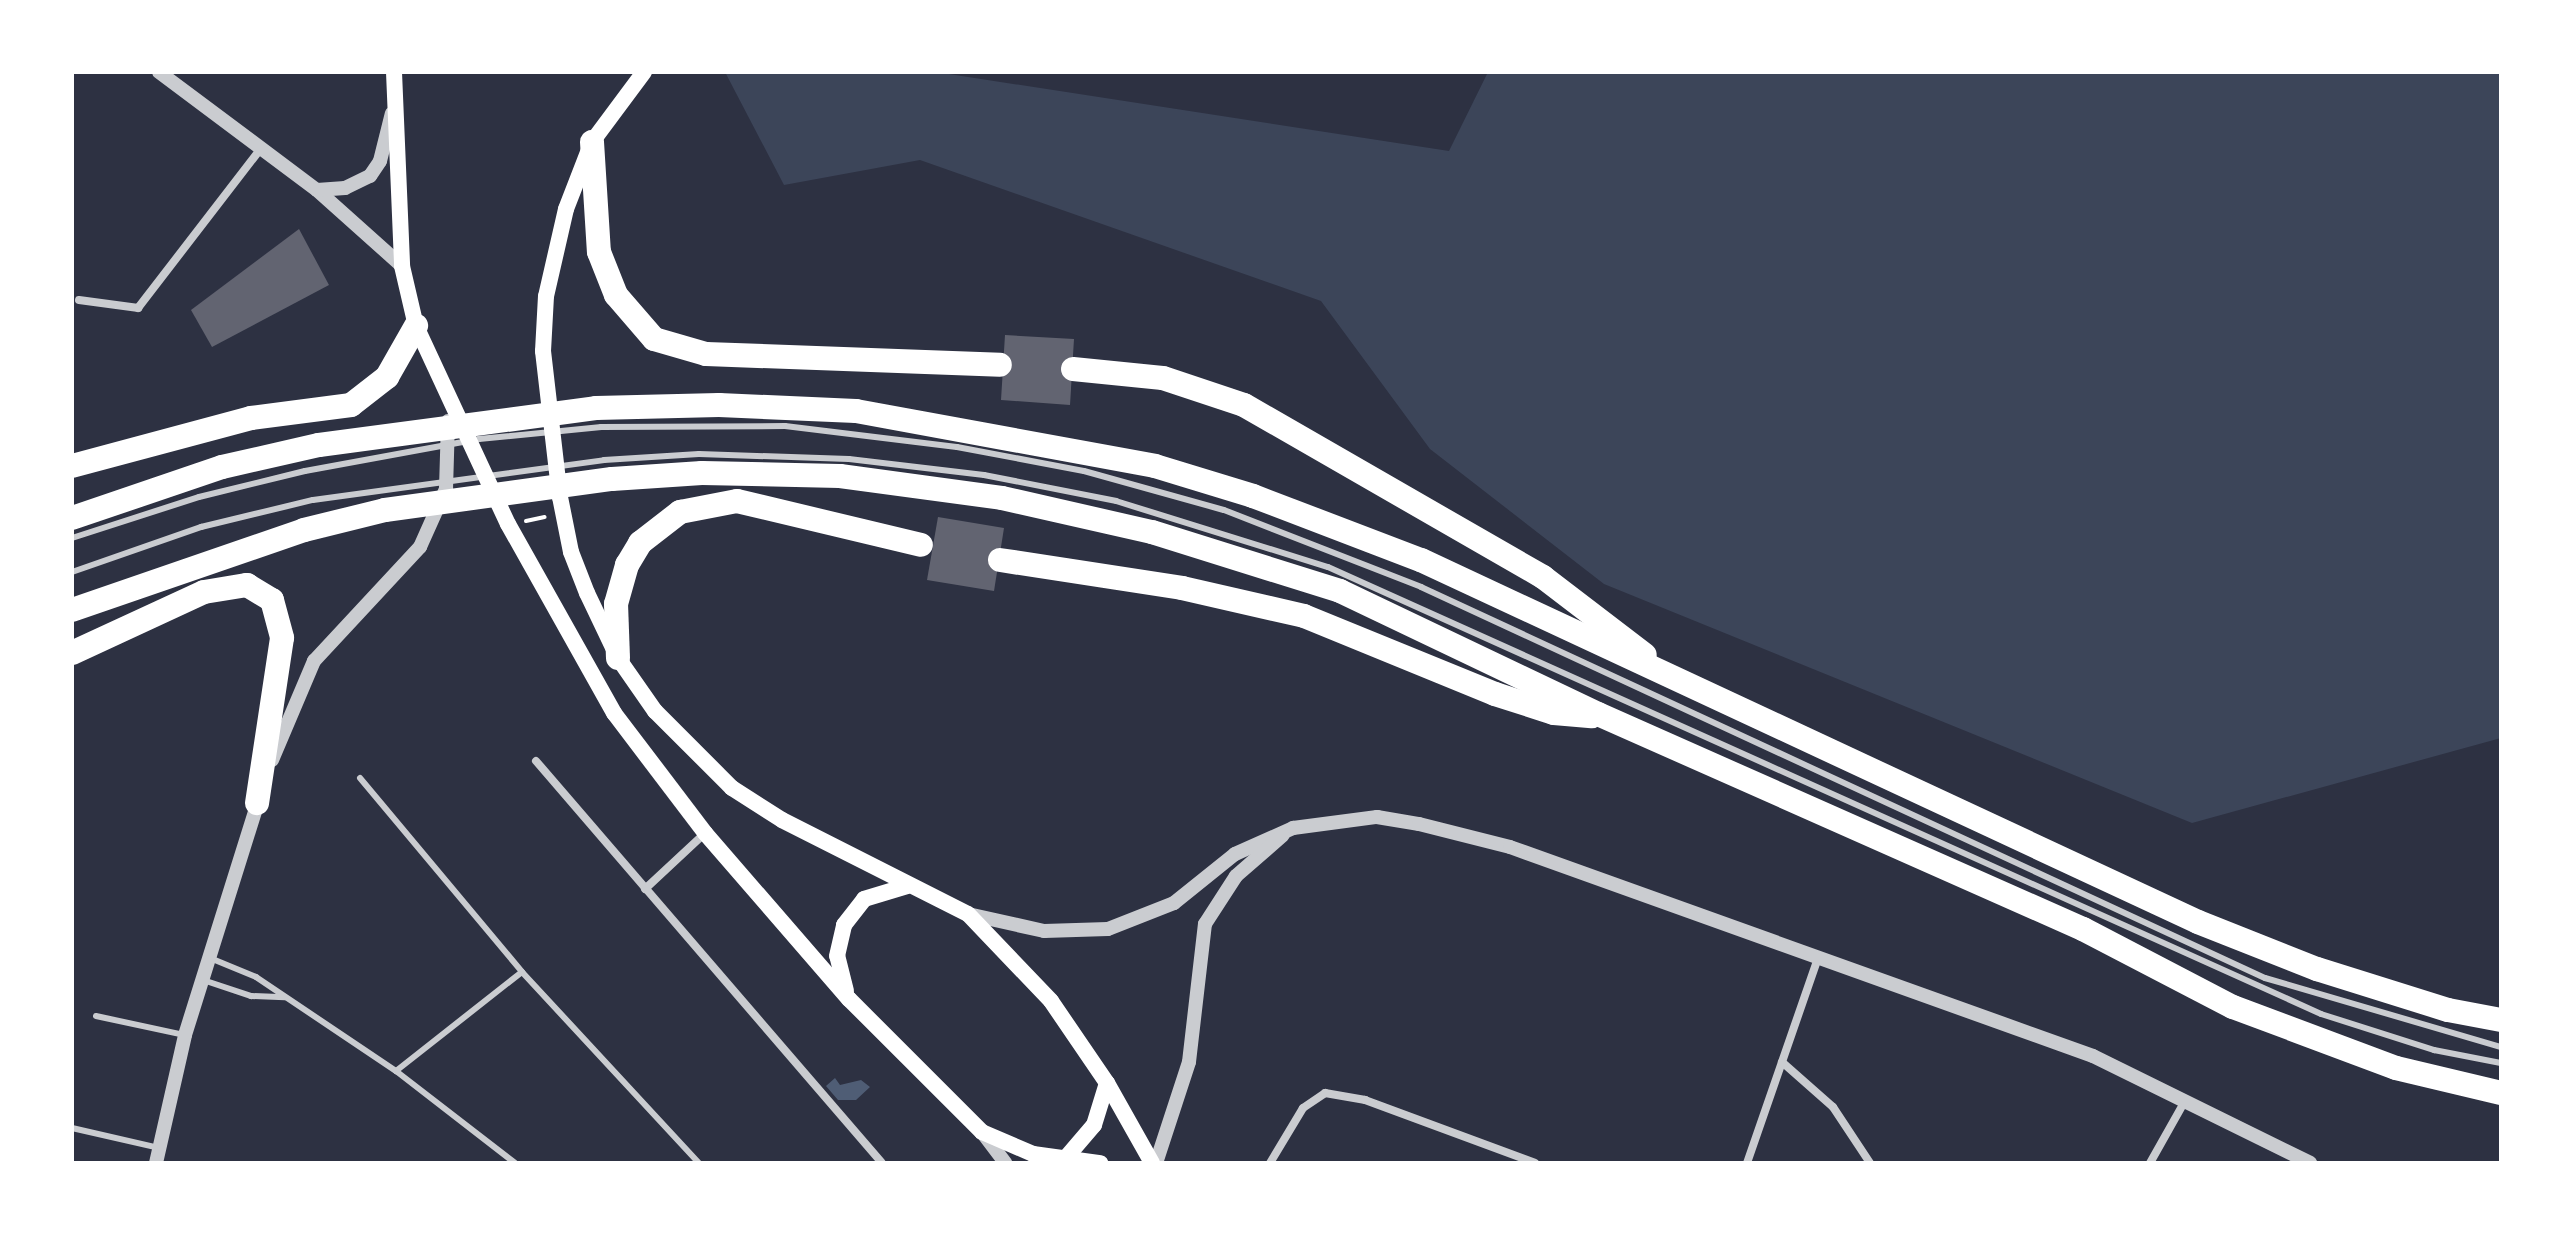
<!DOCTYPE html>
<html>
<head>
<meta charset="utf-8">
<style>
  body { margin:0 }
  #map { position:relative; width:2573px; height:1235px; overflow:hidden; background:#2d3142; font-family:Arial,sans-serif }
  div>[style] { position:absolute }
  .green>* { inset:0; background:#3c4559 }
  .water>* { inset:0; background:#4f5d75 }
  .building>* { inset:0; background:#626471 }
  .path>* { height:4px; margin:-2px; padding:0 2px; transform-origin:2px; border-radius:2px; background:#fff }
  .service>* { height:6px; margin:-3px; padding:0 3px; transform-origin:3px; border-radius:3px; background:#caccd0 }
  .minor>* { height:8px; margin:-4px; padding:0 4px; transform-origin:4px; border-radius:4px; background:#caccd0 }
  .tertiary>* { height:14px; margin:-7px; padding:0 7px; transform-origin:7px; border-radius:7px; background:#caccd0 }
  .secondary>* { height:16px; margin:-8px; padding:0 8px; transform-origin:8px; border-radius:8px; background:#fff }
  .motorway>* { height:24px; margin:-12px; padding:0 12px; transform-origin:12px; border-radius:12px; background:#fff }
  span { translate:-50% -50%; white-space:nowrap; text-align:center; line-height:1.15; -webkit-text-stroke:8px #fff; paint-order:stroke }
  .frame { position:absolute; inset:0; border:74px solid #fff; pointer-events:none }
</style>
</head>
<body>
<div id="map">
  <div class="green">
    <i style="clip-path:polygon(725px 72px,936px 72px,1449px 151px,1488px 72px,2501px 72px,2501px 738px,2192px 823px,1604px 584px,1430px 449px,1321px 301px,920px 160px,784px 185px)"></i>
  </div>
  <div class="water">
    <i style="clip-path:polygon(835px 1078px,840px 1085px,861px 1080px,870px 1087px,856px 1100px,838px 1100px,826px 1086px)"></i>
  </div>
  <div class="building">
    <i style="clip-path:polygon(299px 229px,329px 285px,212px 347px,191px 310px)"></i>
    <i style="clip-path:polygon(1005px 335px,1074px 339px,1070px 405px,1001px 400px)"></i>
    <i style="clip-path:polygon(938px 517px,1004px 528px,994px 591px,927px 580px)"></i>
  </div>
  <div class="path">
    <i style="left:526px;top:521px;width:19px;rotate:-12deg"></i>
  </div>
  <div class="service">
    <i style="left:72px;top:538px;width:133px;rotate:-17.9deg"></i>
    <i style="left:199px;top:497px;width:109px;rotate:-13.8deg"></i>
    <i style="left:305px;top:471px;width:177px;rotate:-10.4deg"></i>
    <i style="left:479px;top:439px;width:123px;rotate:-5.6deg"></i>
    <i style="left:601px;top:427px;width:184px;rotate:-0.3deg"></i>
    <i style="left:785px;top:426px;width:173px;rotate:7deg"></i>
    <i style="left:957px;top:447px;width:129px;rotate:10.7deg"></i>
    <i style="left:1084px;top:471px;width:145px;rotate:15.6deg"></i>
    <i style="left:1224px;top:510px;width:212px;rotate:21.3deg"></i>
    <i style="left:1421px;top:587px;width:930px;rotate:24.86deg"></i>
    <i style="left:2265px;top:978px;width:246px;rotate:16.3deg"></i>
    <i style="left:72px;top:572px;width:137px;rotate:-19.2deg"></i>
    <i style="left:201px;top:527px;width:115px;rotate:-13.6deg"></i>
    <i style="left:313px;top:500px;width:294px;rotate:-7.8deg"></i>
    <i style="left:604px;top:460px;width:95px;rotate:-3.6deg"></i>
    <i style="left:699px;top:454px;width:150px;rotate:1.9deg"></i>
    <i style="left:849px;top:459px;width:136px;rotate:6.8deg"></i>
    <i style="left:984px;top:475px;width:135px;rotate:11.1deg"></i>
    <i style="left:1116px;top:501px;width:222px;rotate:17.3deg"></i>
    <i style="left:1328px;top:567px;width:1089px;rotate:24.23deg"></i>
    <i style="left:2321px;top:1014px;width:119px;rotate:17.7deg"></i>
    <i style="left:2434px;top:1050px;width:68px;rotate:11deg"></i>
    <i style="left:360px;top:778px;width:253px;rotate:50.1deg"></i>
    <i style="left:522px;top:972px;width:260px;rotate:47.2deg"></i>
    <i style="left:210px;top:958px;width:50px;rotate:22.4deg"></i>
    <i style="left:256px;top:977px;width:169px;rotate:33.9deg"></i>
    <i style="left:396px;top:1071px;width:150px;rotate:37.7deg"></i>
    <i style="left:203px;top:980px;width:51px;rotate:18.4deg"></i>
    <i style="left:251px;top:996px;width:34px;rotate:2deg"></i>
    <i style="left:96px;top:1016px;width:91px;rotate:12.1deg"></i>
    <i style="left:396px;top:1071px;width:160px;rotate:-38.2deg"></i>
    <i style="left:72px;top:1128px;width:89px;rotate:12.9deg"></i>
  </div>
  <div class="minor">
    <i style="left:79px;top:300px;width:60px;rotate:7.7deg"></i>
    <i style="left:138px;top:308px;width:202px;rotate:-52.4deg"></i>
    <i style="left:536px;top:761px;width:530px;rotate:49.28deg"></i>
    <i style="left:645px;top:889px;width:82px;rotate:-43deg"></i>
    <i style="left:1782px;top:1062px;width:68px;rotate:41.4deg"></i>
    <i style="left:1833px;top:1107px;width:67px;rotate:56.5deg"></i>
    <i style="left:1270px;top:1163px;width:64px;rotate:-59deg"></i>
    <i style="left:1303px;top:1108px;width:27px;rotate:-34deg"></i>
    <i style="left:1325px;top:1093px;width:41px;rotate:9.9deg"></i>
    <i style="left:1365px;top:1100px;width:181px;rotate:20.3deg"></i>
    <i style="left:1747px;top:1163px;width:217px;rotate:-70.9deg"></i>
    <i style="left:2150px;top:1163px;width:73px;rotate:-60.6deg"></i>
  </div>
  <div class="tertiary">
    <i style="left:159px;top:72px;width:197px;rotate:36.8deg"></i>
    <i style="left:317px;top:190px;width:114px;rotate:41.8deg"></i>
    <i style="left:317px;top:190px;width:28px;rotate:-4deg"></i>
    <i style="left:345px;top:188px;width:28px;rotate:-26deg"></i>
    <i style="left:370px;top:176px;width:18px;rotate:-56deg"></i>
    <i style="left:380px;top:161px;width:49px;rotate:-76deg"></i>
    <i style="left:272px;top:760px;width:108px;rotate:-67deg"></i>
    <i style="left:314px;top:661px;width:156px;rotate:-47.1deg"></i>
    <i style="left:420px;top:547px;width:64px;rotate:-65.9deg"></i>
    <i style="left:446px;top:489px;width:68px;rotate:-88.3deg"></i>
    <i style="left:968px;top:914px;width:78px;rotate:12.6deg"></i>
    <i style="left:1044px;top:931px;width:64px;rotate:-1.8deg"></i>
    <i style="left:1108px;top:929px;width:71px;rotate:-21.5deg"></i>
    <i style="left:1174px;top:903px;width:78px;rotate:-38.8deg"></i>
    <i style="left:1235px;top:854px;width:64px;rotate:-24.1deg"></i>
    <i style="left:1293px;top:828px;width:85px;rotate:-7.5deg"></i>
    <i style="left:1377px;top:817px;width:43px;rotate:9.5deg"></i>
    <i style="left:1419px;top:824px;width:94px;rotate:14.2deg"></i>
    <i style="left:1510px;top:847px;width:619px;rotate:19.72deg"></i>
    <i style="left:2093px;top:1056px;width:242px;rotate:26.2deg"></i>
    <i style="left:982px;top:1132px;width:39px;rotate:53deg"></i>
    <i style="left:156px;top:1163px;width:131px;rotate:-77.2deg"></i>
    <i style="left:185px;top:1035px;width:247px;rotate:-72.6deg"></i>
    <i style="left:1156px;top:1163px;width:106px;rotate:-71.9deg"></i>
    <i style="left:1189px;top:1062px;width:139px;rotate:-83.4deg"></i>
    <i style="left:1205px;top:924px;width:57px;rotate:-57.1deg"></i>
    <i style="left:1236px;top:876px;width:62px;rotate:-41.1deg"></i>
  </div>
  <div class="secondary">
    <i style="left:394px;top:72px;width:194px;rotate:87.6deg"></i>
    <i style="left:402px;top:266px;width:62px;rotate:76.9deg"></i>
    <i style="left:416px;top:326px;width:218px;rotate:65.1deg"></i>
    <i style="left:508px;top:524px;width:217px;rotate:60.7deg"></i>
    <i style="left:614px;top:713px;width:151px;rotate:52.8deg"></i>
    <i style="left:705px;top:833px;width:220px;rotate:49.1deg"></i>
    <i style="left:849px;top:999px;width:188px;rotate:45deg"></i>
    <i style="left:982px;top:1132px;width:56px;rotate:23.3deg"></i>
    <i style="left:1033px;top:1154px;width:68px;rotate:7.7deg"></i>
    <i style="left:644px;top:72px;width:87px;rotate:126.6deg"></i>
    <i style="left:592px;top:142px;width:72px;rotate:111.2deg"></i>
    <i style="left:566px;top:209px;width:89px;rotate:102.9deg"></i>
    <i style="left:546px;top:296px;width:55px;rotate:93.1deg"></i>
    <i style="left:543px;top:351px;width:147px;rotate:83.4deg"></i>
    <i style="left:560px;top:497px;width:56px;rotate:78.7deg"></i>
    <i style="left:571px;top:552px;width:44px;rotate:68.7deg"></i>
    <i style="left:587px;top:593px;width:72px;rotate:64.5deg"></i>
    <i style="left:618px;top:658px;width:65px;rotate:55.1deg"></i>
    <i style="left:655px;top:711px;width:109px;rotate:45deg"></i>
    <i style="left:732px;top:788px;width:59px;rotate:32.6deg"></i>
    <i style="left:782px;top:820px;width:208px;rotate:26.8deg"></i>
    <i style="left:968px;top:914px;width:120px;rotate:46.3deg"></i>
    <i style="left:1051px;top:1001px;width:99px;rotate:55.7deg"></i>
    <i style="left:1107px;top:1083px;width:92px;rotate:60.6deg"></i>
    <i style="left:846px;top:991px;width:36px;rotate:-104deg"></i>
    <i style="left:837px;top:956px;width:32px;rotate:-77deg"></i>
    <i style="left:844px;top:925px;width:33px;rotate:-52deg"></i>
    <i style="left:864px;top:899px;width:45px;rotate:-16.8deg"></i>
    <i style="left:1064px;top:1160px;width:46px;rotate:-49.4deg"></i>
    <i style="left:1094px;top:1125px;width:44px;rotate:-72.8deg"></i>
  </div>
  <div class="motorway">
    <i style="left:592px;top:142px;width:110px;rotate:86.4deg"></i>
    <i style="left:599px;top:252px;width:46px;rotate:68.4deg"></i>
    <i style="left:616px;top:295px;width:58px;rotate:49.2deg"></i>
    <i style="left:654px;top:339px;width:54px;rotate:16.1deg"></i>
    <i style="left:706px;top:354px;width:294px;rotate:2.1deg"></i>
    <i style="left:1073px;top:369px;width:90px;rotate:5.7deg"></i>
    <i style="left:1163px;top:378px;width:85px;rotate:18.4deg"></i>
    <i style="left:1244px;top:405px;width:345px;rotate:29.9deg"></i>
    <i style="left:1543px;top:577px;width:128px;rotate:37.4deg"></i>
    <i style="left:72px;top:466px;width:185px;rotate:-15deg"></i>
    <i style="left:251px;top:418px;width:101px;rotate:-7.4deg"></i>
    <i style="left:351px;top:405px;width:46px;rotate:-37.9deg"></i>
    <i style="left:387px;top:377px;width:59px;rotate:-60.4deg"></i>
    <i style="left:72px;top:518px;width:158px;rotate:-18.8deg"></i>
    <i style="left:222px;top:467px;width:99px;rotate:-12.8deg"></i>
    <i style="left:319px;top:445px;width:279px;rotate:-7.6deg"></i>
    <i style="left:596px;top:408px;width:123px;rotate:-1.4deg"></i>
    <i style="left:719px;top:405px;width:137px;rotate:2.5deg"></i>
    <i style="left:856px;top:411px;width:304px;rotate:10.4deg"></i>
    <i style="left:1155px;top:466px;width:102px;rotate:17deg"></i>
    <i style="left:1253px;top:496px;width:180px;rotate:20.9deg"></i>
    <i style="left:1421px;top:560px;width:857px;rotate:24.98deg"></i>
    <i style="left:2198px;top:922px;width:128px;rotate:21.6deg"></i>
    <i style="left:2317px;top:969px;width:137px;rotate:17.4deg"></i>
    <i style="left:2448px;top:1010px;width:54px;rotate:10.7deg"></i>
    <i style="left:1000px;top:560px;width:184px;rotate:8.7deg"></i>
    <i style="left:1182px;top:588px;width:125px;rotate:12.9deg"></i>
    <i style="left:1304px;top:616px;width:206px;rotate:22.2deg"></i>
    <i style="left:1495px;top:694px;width:62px;rotate:17.9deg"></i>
    <i style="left:1554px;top:713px;width:38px;rotate:5deg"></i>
    <i style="left:72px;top:610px;width:245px;rotate:-19deg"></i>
    <i style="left:304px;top:530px;width:83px;rotate:-13.9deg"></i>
    <i style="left:385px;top:510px;width:229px;rotate:-7.8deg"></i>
    <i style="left:612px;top:479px;width:90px;rotate:-3.8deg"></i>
    <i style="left:702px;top:473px;width:138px;rotate:1.2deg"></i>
    <i style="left:840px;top:476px;width:163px;rotate:7.7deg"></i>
    <i style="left:1002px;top:498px;width:154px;rotate:12.8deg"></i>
    <i style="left:1152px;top:532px;width:197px;rotate:17.4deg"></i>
    <i style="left:1340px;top:591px;width:286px;rotate:25.5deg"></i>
    <i style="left:1598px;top:714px;width:531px;rotate:23.91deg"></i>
    <i style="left:2083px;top:929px;width:169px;rotate:27.5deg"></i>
    <i style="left:2233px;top:1007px;width:174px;rotate:20.5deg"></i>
    <i style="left:2396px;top:1068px;width:108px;rotate:13.4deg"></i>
    <i style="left:72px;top:653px;width:145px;rotate:-24.8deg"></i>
    <i style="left:204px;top:592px;width:44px;rotate:-9.2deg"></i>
    <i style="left:247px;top:585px;width:29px;rotate:31deg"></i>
    <i style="left:272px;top:600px;width:39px;rotate:75deg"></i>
    <i style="left:282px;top:638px;width:167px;rotate:98.6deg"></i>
    <i style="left:618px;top:658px;width:54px;rotate:-92.1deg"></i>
    <i style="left:616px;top:604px;width:41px;rotate:-74.2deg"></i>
    <i style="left:627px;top:565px;width:26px;rotate:-59deg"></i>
    <i style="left:640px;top:543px;width:51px;rotate:-37.8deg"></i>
    <i style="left:680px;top:512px;width:58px;rotate:-10.9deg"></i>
    <i style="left:737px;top:501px;width:189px;rotate:13.4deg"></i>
  </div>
  <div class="frame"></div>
</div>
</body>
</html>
